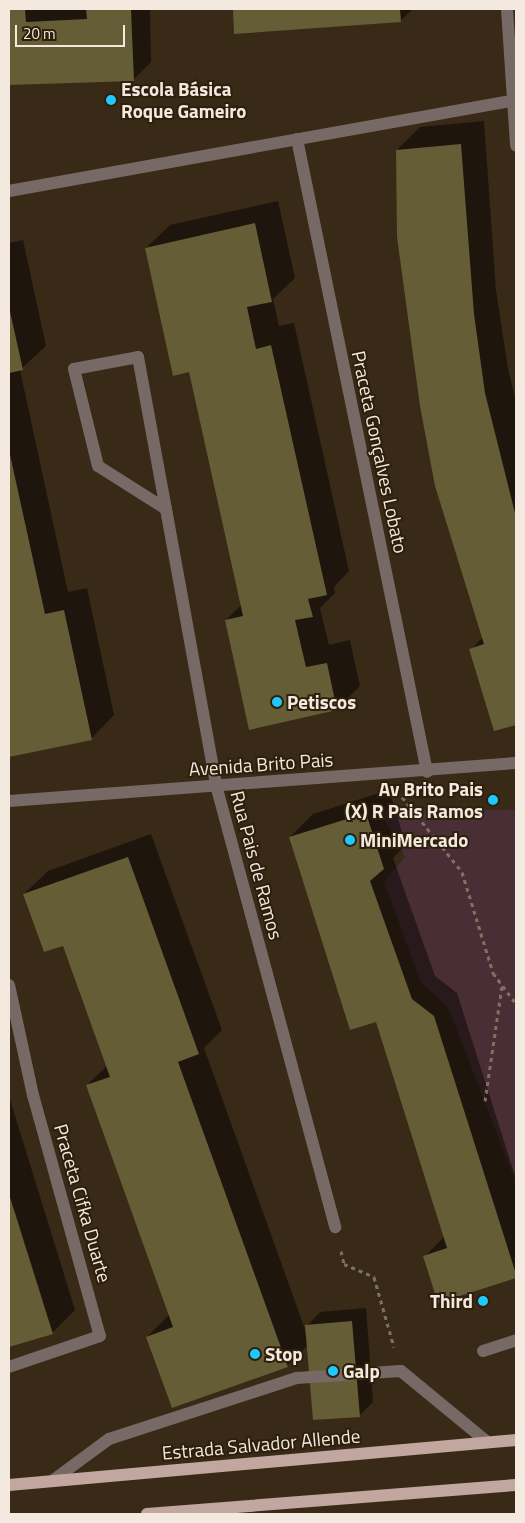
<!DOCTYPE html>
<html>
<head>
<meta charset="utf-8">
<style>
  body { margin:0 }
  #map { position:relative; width:525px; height:1523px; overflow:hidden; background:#392917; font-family:"Titillium Web",sans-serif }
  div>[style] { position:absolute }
  .green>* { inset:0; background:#492f35 }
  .shadow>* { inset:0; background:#0007 }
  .building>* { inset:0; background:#645d35 }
  .path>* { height:3px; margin-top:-1.5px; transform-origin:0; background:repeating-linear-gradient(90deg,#7f7162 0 4px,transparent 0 8px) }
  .minor>* { height:12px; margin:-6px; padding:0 6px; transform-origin:6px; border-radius:6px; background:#776a66 }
  .major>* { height:12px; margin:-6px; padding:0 6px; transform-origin:6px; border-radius:6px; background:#c1a79f }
  .dots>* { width:14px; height:14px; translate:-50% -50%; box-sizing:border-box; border:2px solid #2e1f0d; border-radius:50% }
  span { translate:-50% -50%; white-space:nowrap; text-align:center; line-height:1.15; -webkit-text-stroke:4px #2e1f0d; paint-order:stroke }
  .poi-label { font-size:19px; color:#f4e9de; font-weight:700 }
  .left { translate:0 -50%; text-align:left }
  .right { translate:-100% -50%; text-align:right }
  .street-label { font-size:19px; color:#f4e9de }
  .frame { position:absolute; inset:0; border:10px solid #f4e9de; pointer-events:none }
  .scale { position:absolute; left:15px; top:25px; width:110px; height:22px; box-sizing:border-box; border:2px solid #f4e9de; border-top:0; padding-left:6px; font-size:15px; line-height:18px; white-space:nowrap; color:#f4e9de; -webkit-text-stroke:4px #2e1f0d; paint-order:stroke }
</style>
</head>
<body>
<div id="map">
  <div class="green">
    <i style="clip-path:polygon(514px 810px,516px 815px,516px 1183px,448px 1007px,421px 983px,384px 882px,405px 857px,380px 811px)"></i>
  </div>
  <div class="shadow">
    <i style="clip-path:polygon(9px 9px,150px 9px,151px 62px,133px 80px,9px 84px)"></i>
    <i style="clip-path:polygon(234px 9px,413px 9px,400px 21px,235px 32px)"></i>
    <i style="clip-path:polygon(484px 121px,496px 290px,508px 369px,516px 401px,516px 724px,495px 729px,471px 650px,483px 637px,397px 150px,420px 127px)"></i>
    <i style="clip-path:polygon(278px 201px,295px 278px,273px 299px,279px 326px,294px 323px,349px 571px,334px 587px,335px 593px,320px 608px,329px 645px,350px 640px,360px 686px,337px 709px,226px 620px,241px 605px,190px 371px,146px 248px,170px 225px)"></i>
    <i style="clip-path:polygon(23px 240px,46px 346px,20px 370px,68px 592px,87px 588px,114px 715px,91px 739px,9px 756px,9px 243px)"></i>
    <i style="clip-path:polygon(389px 790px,406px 845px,393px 858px,435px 976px,457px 993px,516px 1179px,516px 1276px,439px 1301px,425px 1256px,445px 1236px,377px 1020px,290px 837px,313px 814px)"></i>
    <i style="clip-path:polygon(151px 834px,222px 1030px,204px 1048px,306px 1332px,307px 1326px,320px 1312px,366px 1308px,373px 1402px,360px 1415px,308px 1345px,287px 1366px,147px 1337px,170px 1314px,87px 1085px,107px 1066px,64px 944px,24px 894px,48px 871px)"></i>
    <i style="clip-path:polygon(9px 1096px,75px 1310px,52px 1333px,9px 1346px)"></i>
  </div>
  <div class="building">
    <i style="clip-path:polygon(9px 9px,25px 9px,26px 22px,87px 19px,86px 9px,131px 9px,134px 81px,9px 85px)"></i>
    <i style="clip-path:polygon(233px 9px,400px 9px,401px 22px,234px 34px)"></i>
    <i style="clip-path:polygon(461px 144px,474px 314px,485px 393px,516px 517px,516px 725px,494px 731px,469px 649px,484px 644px,435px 486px,420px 406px,397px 237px,396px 150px)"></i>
    <i style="clip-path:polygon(255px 223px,272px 302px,247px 307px,256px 349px,271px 345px,327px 595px,308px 599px,313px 617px,295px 620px,306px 667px,327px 663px,337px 710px,249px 730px,225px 620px,243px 616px,189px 372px,173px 376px,145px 248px)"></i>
    <i style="clip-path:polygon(9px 307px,23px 370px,9px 373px)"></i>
    <i style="clip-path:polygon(9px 450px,45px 614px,64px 610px,92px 740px,9px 757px)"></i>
    <i style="clip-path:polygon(366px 813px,384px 869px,370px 881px,412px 999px,434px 1016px,516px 1274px,516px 1278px,438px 1303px,423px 1256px,447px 1248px,376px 1022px,350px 1030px,289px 837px)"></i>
    <i style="clip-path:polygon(128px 857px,199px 1054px,178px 1062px,288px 1367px,172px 1408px,146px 1337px,173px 1327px,86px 1085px,110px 1077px,63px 946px,44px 952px,23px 894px)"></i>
    <i style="clip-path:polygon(9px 1194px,53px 1334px,9px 1347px)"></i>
    <i style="clip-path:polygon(352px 1321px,360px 1417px,313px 1420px,305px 1325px)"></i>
  </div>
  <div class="path">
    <i style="left:402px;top:797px;width:96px;rotate:51.3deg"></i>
    <i style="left:462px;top:872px;width:106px;rotate:72.9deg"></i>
    <i style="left:493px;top:973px;width:39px;rotate:53deg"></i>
    <i style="left:485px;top:1101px;width:116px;rotate:-81.6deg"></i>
    <i style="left:341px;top:1251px;width:13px;rotate:77deg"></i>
    <i style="left:344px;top:1264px;width:33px;rotate:23deg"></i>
    <i style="left:374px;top:1277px;width:73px;rotate:74.1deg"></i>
  </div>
  <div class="minor">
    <i style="left:507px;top:9px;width:137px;rotate:86.2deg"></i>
    <i style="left:297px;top:139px;width:646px;rotate:78.39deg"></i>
    <i style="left:9px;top:191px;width:515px;rotate:-10.18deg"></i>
    <i style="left:166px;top:509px;width:80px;rotate:-147.7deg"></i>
    <i style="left:98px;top:466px;width:100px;rotate:-103.9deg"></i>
    <i style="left:74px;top:369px;width:65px;rotate:-10.6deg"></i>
    <i style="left:138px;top:357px;width:155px;rotate:79.6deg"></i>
    <i style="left:166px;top:509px;width:280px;rotate:79.7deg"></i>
    <i style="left:216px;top:785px;width:458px;rotate:74.9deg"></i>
    <i style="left:9px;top:801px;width:508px;rotate:-4.29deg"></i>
    <i style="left:9px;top:985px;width:113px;rotate:77.7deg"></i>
    <i style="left:33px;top:1095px;width:250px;rotate:74.5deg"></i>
    <i style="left:100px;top:1336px;width:96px;rotate:161.2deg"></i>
    <i style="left:483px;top:1351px;width:35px;rotate:-18deg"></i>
    <i style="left:52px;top:1481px;width:71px;rotate:-36.4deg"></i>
    <i style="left:109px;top:1439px;width:198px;rotate:-18deg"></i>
    <i style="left:297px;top:1378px;width:104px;rotate:-3.9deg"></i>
    <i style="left:401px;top:1371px;width:112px;rotate:39.5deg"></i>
  </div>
  <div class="major">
    <i style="left:9px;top:1485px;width:509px;rotate:-5.07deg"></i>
    <i style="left:147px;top:1514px;width:370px;rotate:-4.5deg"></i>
  </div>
  <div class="dots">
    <i style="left:111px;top:100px;background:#1fc9fd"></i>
    <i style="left:277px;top:702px;background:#1fc9fd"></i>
    <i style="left:493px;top:800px;background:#1fc9fd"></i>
    <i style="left:350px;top:840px;background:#1fc9fd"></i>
    <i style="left:483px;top:1301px;background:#1fc9fd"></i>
    <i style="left:255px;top:1354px;background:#1fc9fd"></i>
    <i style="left:333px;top:1371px;background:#1fc9fd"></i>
  </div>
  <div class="poi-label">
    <span class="left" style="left:121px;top:100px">Escola Básica<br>Roque Gameiro</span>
    <span class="left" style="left:287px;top:702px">Petiscos</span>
    <span class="right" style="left:483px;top:800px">Av Brito Pais<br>(X) R Pais Ramos</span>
    <span class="left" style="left:360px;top:840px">MiniMercado</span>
    <span class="right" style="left:473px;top:1301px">Third</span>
    <span class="left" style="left:265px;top:1354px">Stop</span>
    <span class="left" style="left:343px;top:1371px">Galp</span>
  </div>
  <div class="street-label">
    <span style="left:380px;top:452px;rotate:78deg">Praceta Gonçalves Lobato</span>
    <span style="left:261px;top:764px;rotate:-4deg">Avenida Brito Pais</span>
    <span style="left:257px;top:865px;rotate:75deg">Rua Pais de Ramos</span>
    <span style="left:83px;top:1203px;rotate:74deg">Praceta Cifka Duarte</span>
    <span style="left:261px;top:1444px;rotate:-5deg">Estrada Salvador Allende</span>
  </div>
  <div class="frame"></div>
  <div class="scale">20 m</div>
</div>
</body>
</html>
